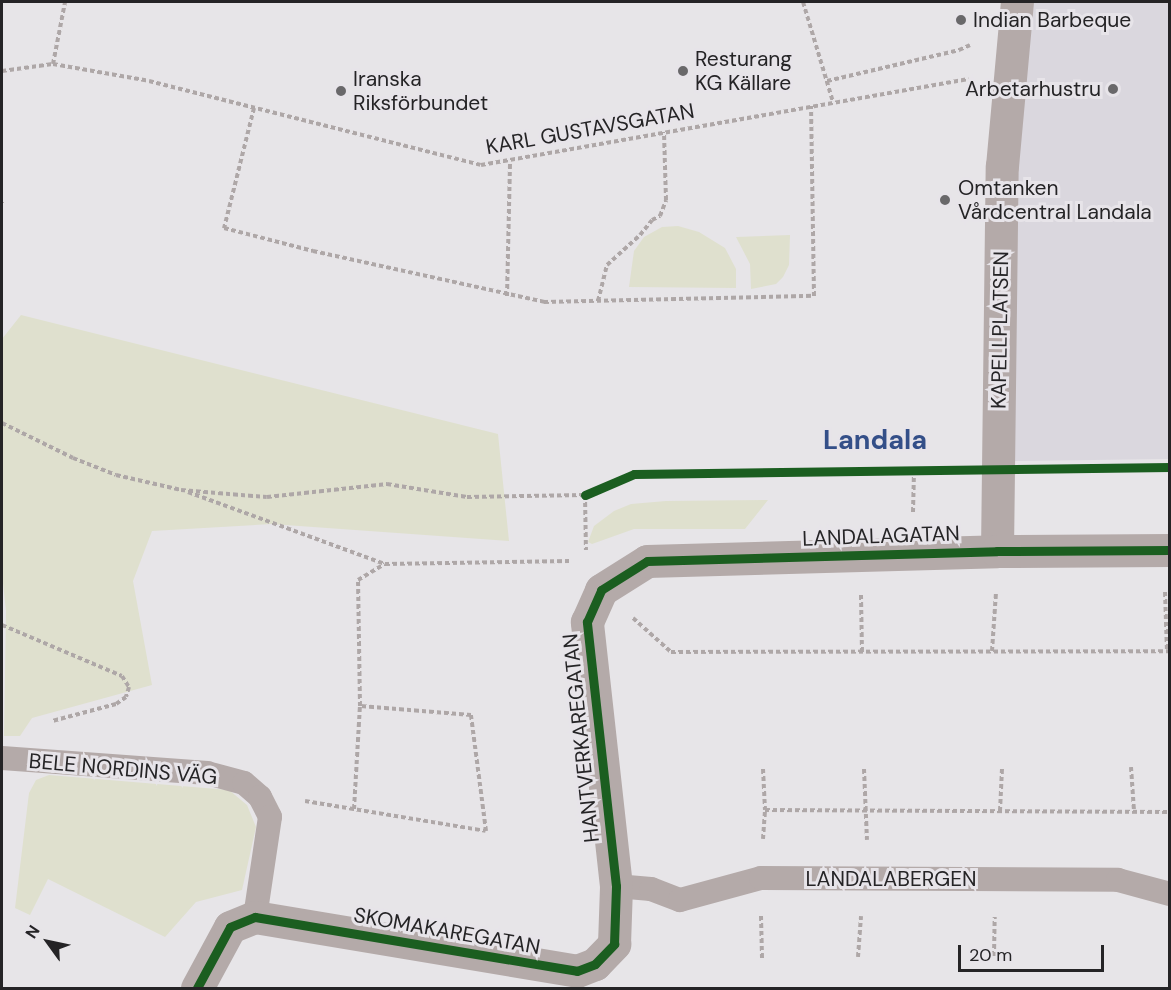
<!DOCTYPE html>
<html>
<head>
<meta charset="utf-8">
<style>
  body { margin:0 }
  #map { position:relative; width:1171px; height:990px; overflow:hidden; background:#e7e5e8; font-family:"DM Sans",sans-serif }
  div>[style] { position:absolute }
  .built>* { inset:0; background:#dad7de }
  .green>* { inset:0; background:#dfe0ce }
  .path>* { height:4px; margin-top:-2px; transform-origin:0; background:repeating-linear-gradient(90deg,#aea7a7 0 4.5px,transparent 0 7.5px) }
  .service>* { height:24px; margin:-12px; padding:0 12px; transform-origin:12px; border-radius:12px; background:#b4aaa9 }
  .minor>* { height:33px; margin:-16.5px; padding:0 16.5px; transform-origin:16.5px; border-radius:16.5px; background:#b4aaa9 }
  .cycleway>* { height:9px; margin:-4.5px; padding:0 4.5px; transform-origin:4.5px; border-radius:4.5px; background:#1b5e20 }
  .dots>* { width:16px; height:16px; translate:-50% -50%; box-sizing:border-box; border:3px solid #e7e4e9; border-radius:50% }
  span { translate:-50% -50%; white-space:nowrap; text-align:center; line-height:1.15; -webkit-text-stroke:6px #e7e4e9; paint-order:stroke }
  .poi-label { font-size:21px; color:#252426 }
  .left { translate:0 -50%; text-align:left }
  .right { translate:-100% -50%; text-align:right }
  .street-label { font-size:21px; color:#252426 }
  .district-label { font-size:27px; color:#344f88; font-weight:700 }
  .frame { position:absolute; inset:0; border:3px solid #252426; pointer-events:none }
  .north { position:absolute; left:18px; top:912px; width:60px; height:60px; -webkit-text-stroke:4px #e7e4e9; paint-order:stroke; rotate:303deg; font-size:16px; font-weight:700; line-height:24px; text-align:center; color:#252426 }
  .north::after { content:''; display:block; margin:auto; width:21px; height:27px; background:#252426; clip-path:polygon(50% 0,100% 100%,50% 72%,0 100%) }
  .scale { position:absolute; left:958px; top:945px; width:146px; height:27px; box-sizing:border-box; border:3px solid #252426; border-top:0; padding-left:8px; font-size:18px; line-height:21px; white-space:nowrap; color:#252426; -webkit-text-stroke:4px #e7e4e9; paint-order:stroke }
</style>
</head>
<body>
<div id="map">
  <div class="built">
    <i style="clip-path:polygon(1029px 2px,1169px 2px,1169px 459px,1014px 461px,1013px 163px)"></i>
  </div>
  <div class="green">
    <i style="clip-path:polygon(678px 226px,699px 232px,725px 248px,736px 269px,736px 288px,629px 287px,634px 251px,644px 237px,662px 227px)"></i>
    <i style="clip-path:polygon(790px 235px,789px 265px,783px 277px,776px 284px,751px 289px,750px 264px,736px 237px)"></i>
    <i style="clip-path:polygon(21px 315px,498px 434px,509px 541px,271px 524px,152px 531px,133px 581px,152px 685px,32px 718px,20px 736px,4px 736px,6px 611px,2px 574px,2px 339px)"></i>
    <i style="clip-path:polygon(768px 500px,745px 529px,634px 529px,592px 544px,588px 542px,594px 526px,614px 511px,631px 504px,666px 501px)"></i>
    <i style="clip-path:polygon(49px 775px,229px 790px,247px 805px,256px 827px,242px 890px,196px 902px,165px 937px,48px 879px,30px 915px,15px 908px,29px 793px,36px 780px)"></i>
  </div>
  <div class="path">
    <i style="left:803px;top:2px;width:104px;rotate:73.3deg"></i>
    <i style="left:53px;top:64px;width:63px;rotate:-79deg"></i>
    <i style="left:2px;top:71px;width:51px;rotate:-7.8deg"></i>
    <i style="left:53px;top:64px;width:97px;rotate:10deg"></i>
    <i style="left:149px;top:81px;width:342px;rotate:14.2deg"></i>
    <i style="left:481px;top:165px;width:495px;rotate:-10deg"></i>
    <i style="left:827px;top:81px;width:136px;rotate:-13.2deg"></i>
    <i style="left:959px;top:50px;width:12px;rotate:-24deg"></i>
    <i style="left:254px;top:108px;width:124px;rotate:104deg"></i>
    <i style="left:224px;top:228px;width:92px;rotate:14.5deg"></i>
    <i style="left:313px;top:251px;width:237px;rotate:12.4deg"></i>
    <i style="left:544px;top:302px;width:270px;rotate:-1.3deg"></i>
    <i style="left:814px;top:296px;width:190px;rotate:-90.9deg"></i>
    <i style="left:2px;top:202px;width:1px;rotate:90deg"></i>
    <i style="left:507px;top:296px;width:135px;rotate:-88.7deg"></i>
    <i style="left:598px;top:301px;width:37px;rotate:-76deg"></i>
    <i style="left:607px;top:265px;width:45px;rotate:-42.3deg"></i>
    <i style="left:640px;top:235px;width:19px;rotate:-51deg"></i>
    <i style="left:652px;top:220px;width:9px;rotate:-27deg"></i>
    <i style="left:660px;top:216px;width:17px;rotate:-69deg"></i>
    <i style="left:666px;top:200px;width:68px;rotate:-91.7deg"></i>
    <i style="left:2px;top:423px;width:79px;rotate:26.2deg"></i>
    <i style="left:73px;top:458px;width:46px;rotate:21.6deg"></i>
    <i style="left:116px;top:475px;width:67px;rotate:13deg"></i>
    <i style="left:181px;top:490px;width:86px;rotate:4.7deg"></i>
    <i style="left:267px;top:497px;width:121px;rotate:-6.2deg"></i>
    <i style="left:387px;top:484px;width:81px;rotate:9.2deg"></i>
    <i style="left:467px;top:497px;width:118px;rotate:-1deg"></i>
    <i style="left:585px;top:495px;width:55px;rotate:89deg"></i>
    <i style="left:188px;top:492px;width:210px;rotate:20.1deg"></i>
    <i style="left:385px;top:564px;width:185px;rotate:-0.9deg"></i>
    <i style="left:913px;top:512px;width:41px;rotate:-88.6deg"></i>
    <i style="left:1165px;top:592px;width:59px;rotate:88.1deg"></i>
    <i style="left:861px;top:595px;width:57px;rotate:89deg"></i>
    <i style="left:633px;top:618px;width:51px;rotate:41.8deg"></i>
    <i style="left:671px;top:652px;width:499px;rotate:-0.1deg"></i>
    <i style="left:2px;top:625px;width:130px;rotate:23deg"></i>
    <i style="left:122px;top:676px;width:13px;rotate:58deg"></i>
    <i style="left:129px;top:687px;width:10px;rotate:107deg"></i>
    <i style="left:126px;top:697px;width:12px;rotate:145deg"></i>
    <i style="left:116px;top:704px;width:66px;rotate:165.1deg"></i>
    <i style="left:992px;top:651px;width:59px;rotate:-86.1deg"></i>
    <i style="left:1131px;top:767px;width:44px;rotate:86.1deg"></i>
    <i style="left:763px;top:769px;width:41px;rotate:87.2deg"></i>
    <i style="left:864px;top:769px;width:71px;rotate:87.6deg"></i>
    <i style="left:305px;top:801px;width:183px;rotate:9.4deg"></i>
    <i style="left:486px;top:831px;width:117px;rotate:-97.4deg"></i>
    <i style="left:471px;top:715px;width:111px;rotate:-175.4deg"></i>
    <i style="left:360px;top:706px;width:126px;rotate:-90.9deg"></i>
    <i style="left:358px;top:580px;width:31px;rotate:-31deg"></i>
    <i style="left:354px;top:809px;width:103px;rotate:-86.7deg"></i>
    <i style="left:1000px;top:811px;width:43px;rotate:-87.3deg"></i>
    <i style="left:763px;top:839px;width:29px;rotate:-86deg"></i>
    <i style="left:765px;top:810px;width:405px;rotate:0.3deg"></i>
    <i style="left:761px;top:916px;width:42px;rotate:88.6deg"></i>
    <i style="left:994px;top:956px;width:39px;rotate:-89deg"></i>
    <i style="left:858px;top:957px;width:41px;rotate:-85.8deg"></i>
  </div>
  <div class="service">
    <i style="left:2px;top:758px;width:206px;rotate:4.2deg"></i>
    <i style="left:207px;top:773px;width:38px;rotate:15deg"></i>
    <i style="left:244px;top:783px;width:21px;rotate:41deg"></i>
    <i style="left:260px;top:797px;width:22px;rotate:63deg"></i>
    <i style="left:270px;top:817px;width:101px;rotate:98.5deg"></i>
    <i style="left:616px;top:886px;width:35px;rotate:5deg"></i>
    <i style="left:651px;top:889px;width:31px;rotate:21deg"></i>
    <i style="left:680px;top:900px;width:84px;rotate:-15.2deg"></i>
    <i style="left:761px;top:878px;width:357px;rotate:0.3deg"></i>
    <i style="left:1118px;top:880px;width:54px;rotate:15.1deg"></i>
  </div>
  <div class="minor">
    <i style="left:997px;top:551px;width:385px;rotate:-89.3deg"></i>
    <i style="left:1002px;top:166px;width:165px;rotate:-84.8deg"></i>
    <i style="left:197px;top:988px;width:69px;rotate:-61.6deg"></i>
    <i style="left:230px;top:927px;width:27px;rotate:-22deg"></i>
    <i style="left:255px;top:917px;width:326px;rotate:9.5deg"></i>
    <i style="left:577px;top:971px;width:19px;rotate:-21deg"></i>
    <i style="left:595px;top:964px;width:28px;rotate:-46deg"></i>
    <i style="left:614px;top:944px;width:58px;rotate:-88deg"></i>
    <i style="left:616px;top:886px;width:266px;rotate:-96.3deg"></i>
    <i style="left:587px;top:622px;width:35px;rotate:-66deg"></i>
    <i style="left:601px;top:590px;width:54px;rotate:-32.2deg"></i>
    <i style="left:647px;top:561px;width:350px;rotate:-1.6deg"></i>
    <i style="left:997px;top:551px;width:173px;rotate:-0.3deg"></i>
  </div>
  <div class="cycleway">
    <i style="left:585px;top:495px;width:53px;rotate:-23.2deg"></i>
    <i style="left:634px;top:474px;width:536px;rotate:-0.75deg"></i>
    <i style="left:197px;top:988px;width:69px;rotate:-61.6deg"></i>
    <i style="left:230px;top:927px;width:27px;rotate:-22deg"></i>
    <i style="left:255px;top:917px;width:326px;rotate:9.5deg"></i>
    <i style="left:577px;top:971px;width:19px;rotate:-21deg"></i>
    <i style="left:595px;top:964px;width:28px;rotate:-46deg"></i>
    <i style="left:614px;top:944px;width:58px;rotate:-88deg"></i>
    <i style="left:616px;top:886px;width:266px;rotate:-96.3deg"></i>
    <i style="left:587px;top:622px;width:35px;rotate:-66deg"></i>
    <i style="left:601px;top:590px;width:54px;rotate:-32.2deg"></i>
    <i style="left:647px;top:561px;width:350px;rotate:-1.6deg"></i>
    <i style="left:997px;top:551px;width:173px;rotate:-0.3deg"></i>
  </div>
  <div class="dots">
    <i style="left:961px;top:20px;background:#69686a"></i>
    <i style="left:683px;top:71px;background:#69686a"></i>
    <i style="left:1113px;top:89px;background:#69686a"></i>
    <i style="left:341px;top:91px;background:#69686a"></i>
    <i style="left:945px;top:200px;background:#69686a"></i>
  </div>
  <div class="poi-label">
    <span class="left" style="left:973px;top:20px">Indian Barbeque</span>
    <span class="left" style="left:695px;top:71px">Resturang<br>KG Källare</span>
    <span class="left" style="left:353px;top:91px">Iranska<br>Riksförbundet</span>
    <span class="right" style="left:1101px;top:89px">Arbetarhustru</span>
    <span class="left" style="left:958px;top:200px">Omtanken<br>Vårdcentral Landala</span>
  </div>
  <div class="street-label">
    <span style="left:590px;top:129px;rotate:-10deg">KARL GUSTAVSGATAN</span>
    <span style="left:1000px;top:330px;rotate:-89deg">KAPELLPLATSEN</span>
    <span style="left:881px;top:536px;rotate:-2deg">LANDALAGATAN</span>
    <span style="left:581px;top:738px;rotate:-96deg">HANTVERKAREGATAN</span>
    <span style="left:123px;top:769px;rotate:5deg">BELE NORDINS VÄG</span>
    <span style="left:891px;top:879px">LANDALABERGEN</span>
    <span style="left:447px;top:931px;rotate:10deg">SKOMAKAREGATAN</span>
  </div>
  <div class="district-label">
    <span style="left:875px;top:440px">Landala</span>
  </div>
  <div class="frame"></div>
  <div class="north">N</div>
  <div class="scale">20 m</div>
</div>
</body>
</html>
